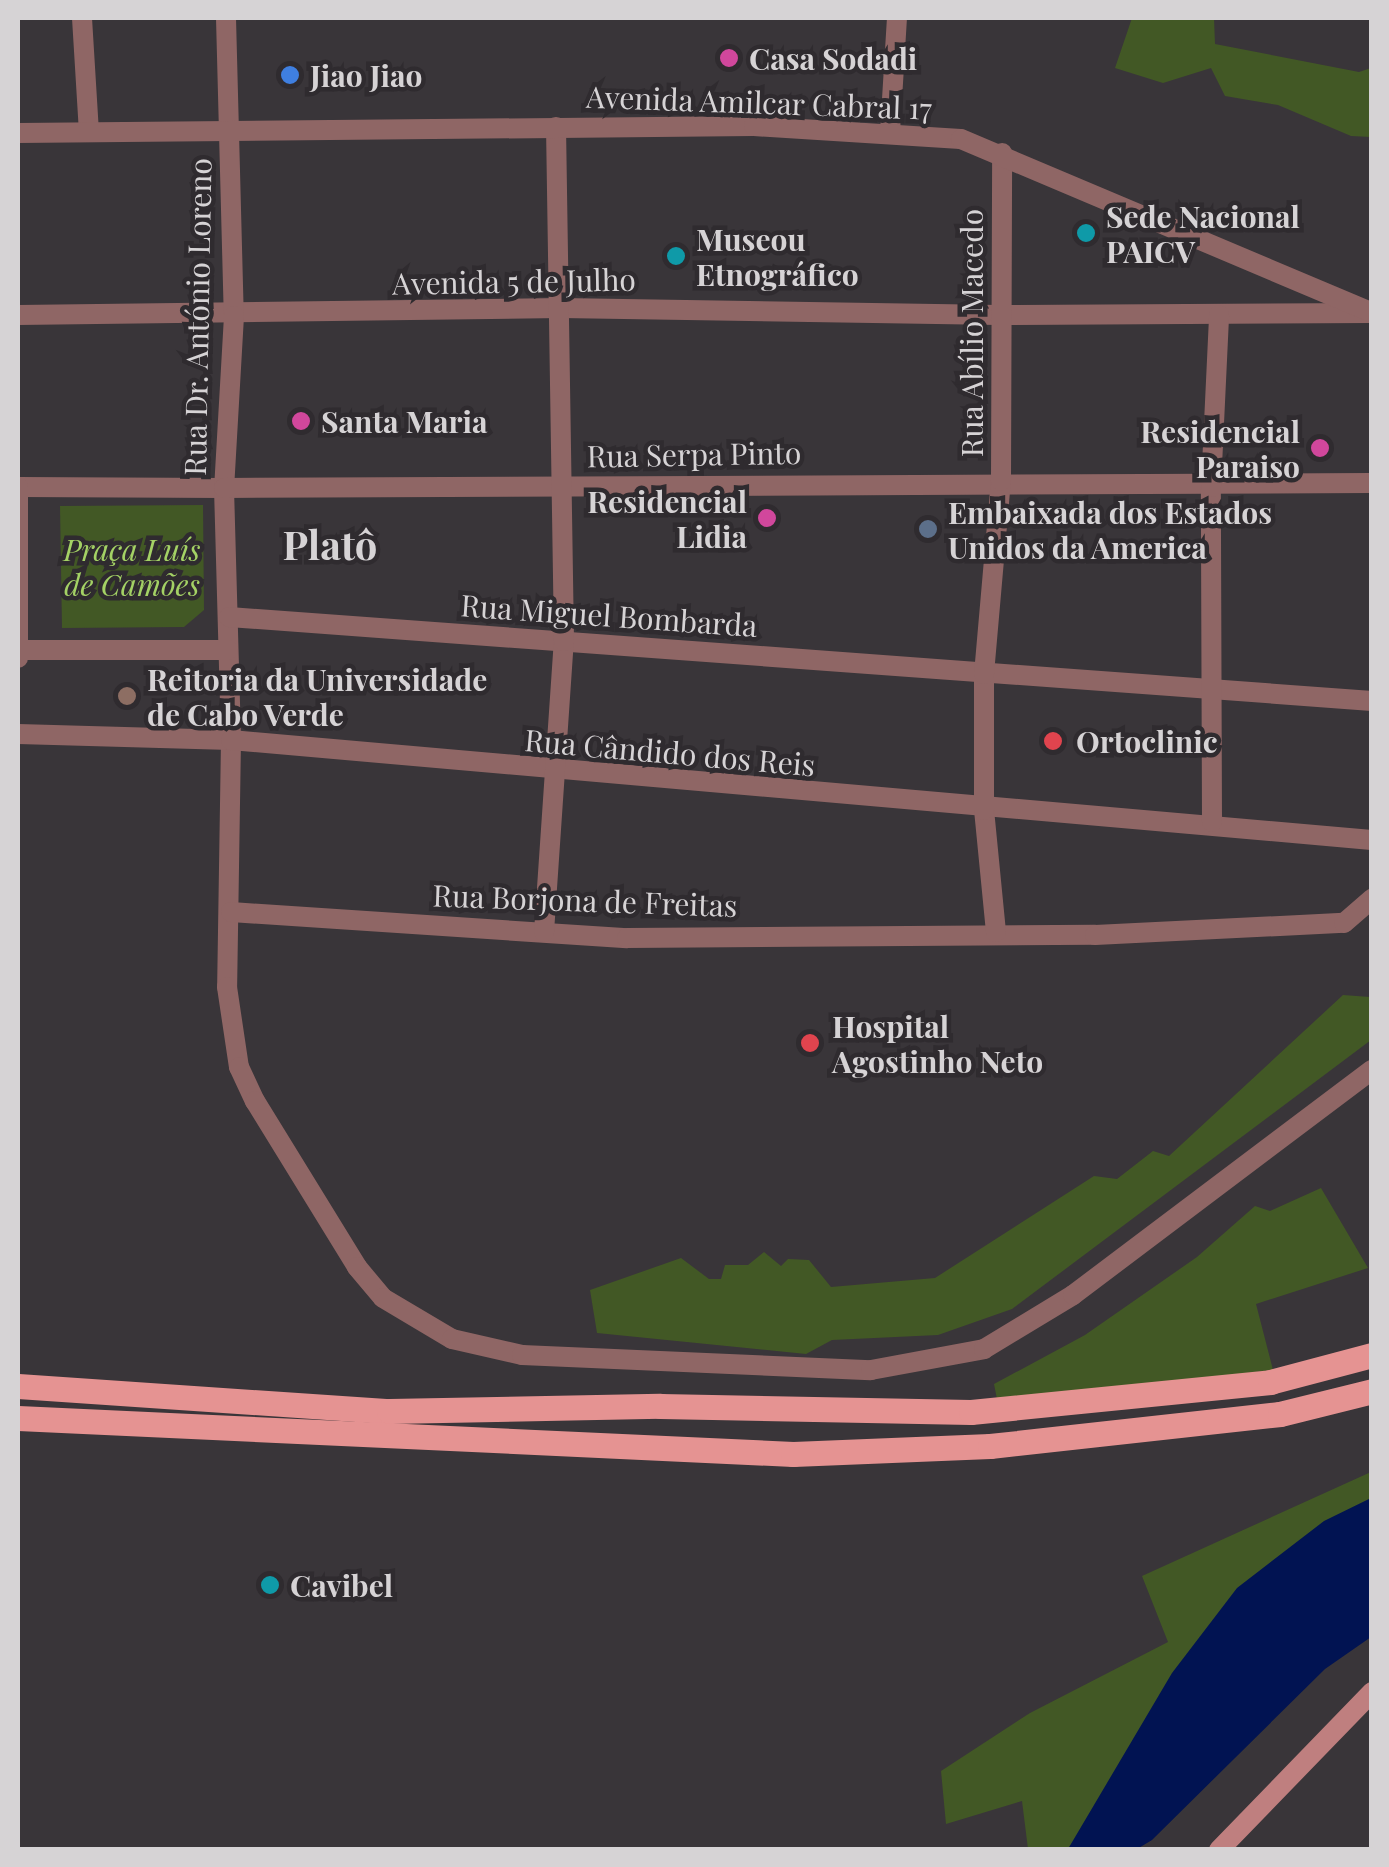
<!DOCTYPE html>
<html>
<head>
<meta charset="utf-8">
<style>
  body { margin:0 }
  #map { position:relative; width:1389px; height:1867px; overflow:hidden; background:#393539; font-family:"Playfair Display",serif }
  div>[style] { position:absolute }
  .green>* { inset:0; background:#425825 }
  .water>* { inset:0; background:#011352 }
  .pedestrian>* { height:20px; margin:-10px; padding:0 10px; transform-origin:10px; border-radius:10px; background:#8f6665 }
  .minor>* { height:20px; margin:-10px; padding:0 10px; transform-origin:10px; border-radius:10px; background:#8f6665 }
  .tertiary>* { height:20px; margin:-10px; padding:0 10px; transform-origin:10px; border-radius:10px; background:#8f6665 }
  .secondary>* { height:20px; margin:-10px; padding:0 10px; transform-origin:10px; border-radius:10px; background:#bf7f7f }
  .primary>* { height:25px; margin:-12.5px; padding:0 12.5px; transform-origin:12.5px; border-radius:12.5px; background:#e59392 }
  .dots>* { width:28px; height:28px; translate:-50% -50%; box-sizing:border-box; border:5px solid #2f2b2f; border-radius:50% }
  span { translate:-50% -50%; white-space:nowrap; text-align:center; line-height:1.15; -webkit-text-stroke:9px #2f2b2f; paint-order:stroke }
  .poi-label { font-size:30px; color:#d6d3d5; font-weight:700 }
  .left { translate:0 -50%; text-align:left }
  .right { translate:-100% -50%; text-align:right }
  .street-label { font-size:30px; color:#d6d3d5 }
  .park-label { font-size:30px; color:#a4d265; font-style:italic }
  .district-label { font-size:40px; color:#d6d3d5; font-weight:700 }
  .frame { position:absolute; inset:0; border:20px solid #d6d3d5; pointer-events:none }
</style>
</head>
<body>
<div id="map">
  <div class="green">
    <i style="clip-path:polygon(1132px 18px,1214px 18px,1215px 44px,1359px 72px,1371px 68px,1371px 137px,1351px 136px,1278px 105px,1225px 96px,1211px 68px,1163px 83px,1115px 68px)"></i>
    <i style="clip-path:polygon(203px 505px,204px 610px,184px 627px,62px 628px,60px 506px)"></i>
    <i style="clip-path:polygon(1371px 945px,1371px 1040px,1012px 1309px,938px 1335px,832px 1340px,806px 1354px,597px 1333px,590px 1290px,681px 1258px,709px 1279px,721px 1279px,725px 1265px,748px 1265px,764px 1252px,781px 1266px,788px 1259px,809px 1260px,831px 1287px,935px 1278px,1094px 1176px,1117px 1179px,1153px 1151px,1169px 1156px,1343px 995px,1370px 997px)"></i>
    <i style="clip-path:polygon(1321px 1188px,1368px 1268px,1256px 1304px,1273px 1370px,998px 1404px,994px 1384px,1085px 1335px,1197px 1257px,1255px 1206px,1270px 1211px)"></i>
    <i style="clip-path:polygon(1371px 1472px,1371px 1545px,1069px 1847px,1028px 1849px,1022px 1801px,946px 1824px,941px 1771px,1030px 1713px,1168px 1642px,1142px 1576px)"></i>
  </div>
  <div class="water">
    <i style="clip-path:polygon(1371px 1498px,1371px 1637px,1325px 1669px,1152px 1840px,1137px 1849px,1068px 1849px,1172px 1673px,1237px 1588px,1324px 1521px)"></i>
  </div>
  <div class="pedestrian">
    <i style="left:18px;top:315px;width:543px;rotate:-0.74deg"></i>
    <i style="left:561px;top:308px;width:438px;rotate:0.9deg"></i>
    <i style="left:18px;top:487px;width:206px;rotate:0.3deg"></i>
  </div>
  <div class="minor">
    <i style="left:82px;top:18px;width:114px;rotate:86.5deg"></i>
    <i style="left:226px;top:18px;width:298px;rotate:88.5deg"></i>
    <i style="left:234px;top:316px;width:172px;rotate:93.3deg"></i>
    <i style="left:224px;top:488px;width:252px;rotate:88.4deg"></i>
    <i style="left:231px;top:740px;width:247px;rotate:90.9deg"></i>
    <i style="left:227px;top:987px;width:81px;rotate:81.5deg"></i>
    <i style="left:239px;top:1067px;width:38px;rotate:65deg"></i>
    <i style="left:255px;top:1101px;width:195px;rotate:58.4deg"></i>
    <i style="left:357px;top:1267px;width:40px;rotate:50deg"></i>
    <i style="left:383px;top:1298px;width:80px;rotate:30.7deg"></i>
    <i style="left:452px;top:1339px;width:72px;rotate:12.9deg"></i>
    <i style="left:522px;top:1355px;width:349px;rotate:2.5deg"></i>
    <i style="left:871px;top:1370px;width:115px;rotate:-10.5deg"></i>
    <i style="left:984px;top:1349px;width:104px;rotate:-31.2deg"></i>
    <i style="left:1073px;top:1295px;width:374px;rotate:-37deg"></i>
    <i style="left:890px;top:132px;width:114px;rotate:-86.5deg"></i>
    <i style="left:999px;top:315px;width:373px;rotate:-0.3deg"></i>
    <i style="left:18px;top:487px;width:171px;rotate:90deg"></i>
    <i style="left:224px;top:488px;width:1148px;rotate:-0.25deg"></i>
    <i style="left:229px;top:617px;width:1146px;rotate:4.2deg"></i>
    <i style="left:18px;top:650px;width:210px"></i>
    <i style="left:18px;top:734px;width:213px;rotate:1.6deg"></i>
    <i style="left:231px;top:740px;width:1145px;rotate:5.01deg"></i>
    <i style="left:1212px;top:822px;width:335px;rotate:-90.2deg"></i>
    <i style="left:1211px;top:487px;width:172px;rotate:-87.3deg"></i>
    <i style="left:231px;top:912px;width:397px;rotate:3.8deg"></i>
    <i style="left:627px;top:938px;width:468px;rotate:-0.4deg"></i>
    <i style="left:1095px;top:935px;width:249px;rotate:-2.8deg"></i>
    <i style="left:1344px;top:923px;width:37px;rotate:-41deg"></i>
    <i style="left:544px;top:932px;width:292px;rotate:-86.1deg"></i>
    <i style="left:564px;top:641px;width:514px;rotate:-90.89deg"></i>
    <i style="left:996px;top:932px;width:123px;rotate:-95.6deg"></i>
    <i style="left:984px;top:810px;width:136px;rotate:-90deg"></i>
    <i style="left:984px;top:674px;width:194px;rotate:-85deg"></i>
    <i style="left:1001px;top:481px;width:328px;rotate:-89.8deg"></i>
  </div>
  <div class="tertiary">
    <i style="left:18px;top:133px;width:736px;rotate:-0.54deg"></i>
    <i style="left:754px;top:126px;width:207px;rotate:3.6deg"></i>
    <i style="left:961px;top:139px;width:446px;rotate:22.9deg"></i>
  </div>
  <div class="secondary">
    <i style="left:1219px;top:1850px;width:220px;rotate:-45.9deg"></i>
  </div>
  <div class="primary">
    <i style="left:18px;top:1386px;width:372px;rotate:3.9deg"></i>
    <i style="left:389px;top:1411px;width:271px;rotate:-1.1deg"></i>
    <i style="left:660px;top:1406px;width:311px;rotate:1.1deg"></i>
    <i style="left:971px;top:1412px;width:301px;rotate:-5.7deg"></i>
    <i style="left:1270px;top:1382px;width:106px;rotate:-14.8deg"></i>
    <i style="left:18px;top:1418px;width:776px;rotate:2.66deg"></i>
    <i style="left:793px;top:1454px;width:197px;rotate:-2.3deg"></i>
    <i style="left:990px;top:1446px;width:292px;rotate:-6.3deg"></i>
    <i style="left:1280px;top:1414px;width:95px;rotate:-14deg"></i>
  </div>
  <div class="dots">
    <i style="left:729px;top:58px;background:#d1479c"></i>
    <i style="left:290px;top:75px;background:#3f7fe0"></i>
    <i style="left:1086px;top:233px;background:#0f9aa8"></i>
    <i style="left:676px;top:256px;background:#0f9aa8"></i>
    <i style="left:301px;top:421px;background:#d1479c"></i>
    <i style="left:1320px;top:448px;background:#d1479c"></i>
    <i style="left:767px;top:518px;background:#d1479c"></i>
    <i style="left:928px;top:529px;background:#5c6f8a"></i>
    <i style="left:127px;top:696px;background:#8d6e63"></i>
    <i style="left:1053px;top:741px;background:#e0444e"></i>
    <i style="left:810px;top:1043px;background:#e0444e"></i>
    <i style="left:270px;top:1585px;background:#0f9aa8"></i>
  </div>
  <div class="poi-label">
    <span class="left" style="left:749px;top:58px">Casa Sodadi</span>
    <span class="left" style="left:310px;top:75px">Jiao Jiao</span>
    <span class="left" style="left:1106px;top:233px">Sede Nacional<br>PAICV</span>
    <span class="left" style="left:696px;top:256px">Museou<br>Etnográfico</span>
    <span class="left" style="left:321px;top:421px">Santa Maria</span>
    <span class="right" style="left:1300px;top:448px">Residencial<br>Paraiso</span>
    <span class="right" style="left:747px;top:518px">Residencial<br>Lidia</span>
    <span class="left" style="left:948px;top:529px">Embaixada dos Estados<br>Unidos da America</span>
    <span class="left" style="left:147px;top:696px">Reitoria da Universidade<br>de Cabo Verde</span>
    <span class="left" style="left:1076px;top:741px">Ortoclinic</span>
    <span class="left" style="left:832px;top:1043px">Hospital<br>Agostinho Neto</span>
    <span class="left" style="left:290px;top:1585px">Cavibel</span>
  </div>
  <div class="street-label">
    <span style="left:759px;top:102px;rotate:2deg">Avenida Amilcar Cabral 17</span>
    <span style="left:514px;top:281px;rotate:-1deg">Avenida 5 de Julho</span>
    <span style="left:197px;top:317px;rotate:-89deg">Rua Dr. António Loreno</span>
    <span style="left:971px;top:333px;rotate:-90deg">Rua Abílio Macedo</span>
    <span style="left:694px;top:454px;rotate:-1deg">Rua Serpa Pinto</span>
    <span style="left:609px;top:615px;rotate:4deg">Rua Miguel Bombarda</span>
    <span style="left:670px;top:752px;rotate:5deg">Rua Cândido dos Reis</span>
    <span style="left:585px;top:900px;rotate:2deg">Rua Borjona de Freitas</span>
  </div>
  <div class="park-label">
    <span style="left:132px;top:566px">Praça Luís<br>de Camões</span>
  </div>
  <div class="district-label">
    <span style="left:330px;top:544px">Platô</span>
  </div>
  <div class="frame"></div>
</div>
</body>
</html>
